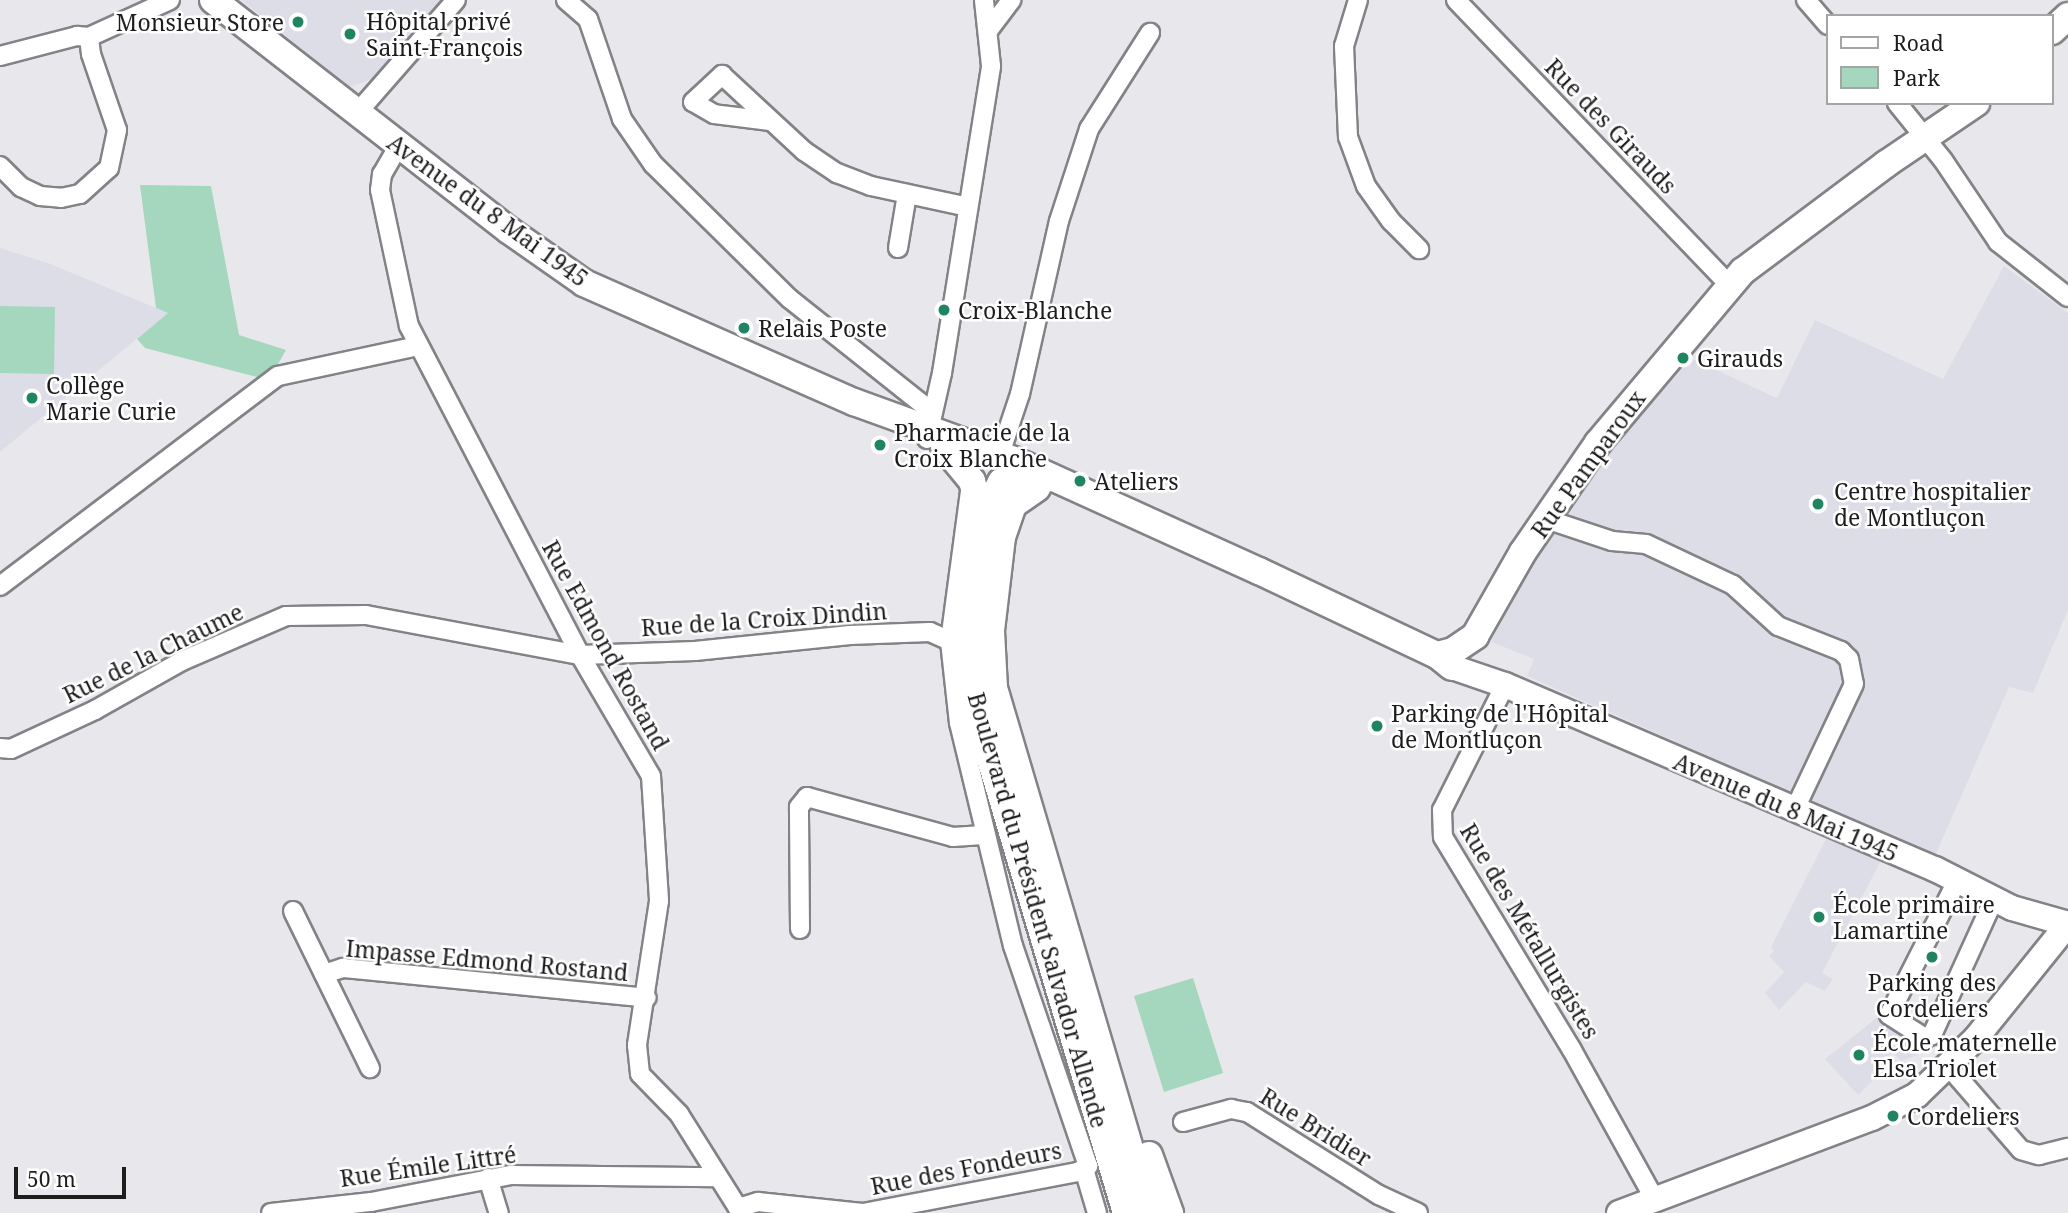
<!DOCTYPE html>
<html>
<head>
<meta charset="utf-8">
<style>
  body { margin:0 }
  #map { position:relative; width:2068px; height:1213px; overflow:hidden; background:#e8e8ec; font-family:"Noto Serif",serif }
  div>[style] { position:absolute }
  .built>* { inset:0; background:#dddde8 }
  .green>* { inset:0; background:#a5d6be }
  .roads { filter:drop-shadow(2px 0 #838387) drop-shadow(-2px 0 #838387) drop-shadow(0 2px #838387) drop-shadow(0 -2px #838387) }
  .street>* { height:18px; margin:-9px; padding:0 9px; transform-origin:9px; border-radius:9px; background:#fff }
  .secondary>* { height:24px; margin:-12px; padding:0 12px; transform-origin:12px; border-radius:12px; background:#fff }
  .primary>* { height:26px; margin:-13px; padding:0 13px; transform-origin:13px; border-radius:13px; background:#fff }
  .dots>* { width:19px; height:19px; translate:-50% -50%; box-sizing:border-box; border:4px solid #fff; border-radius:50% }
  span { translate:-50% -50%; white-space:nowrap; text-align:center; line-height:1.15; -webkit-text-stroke:5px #fff; paint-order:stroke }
  .poi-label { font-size:23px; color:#1d1d1e }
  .left { translate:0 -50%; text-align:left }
  .right { translate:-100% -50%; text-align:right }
  .street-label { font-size:23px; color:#1d1d1e }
  .legend { position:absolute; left:1826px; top:14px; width:228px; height:91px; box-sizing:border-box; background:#fff; border:2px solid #a5a5a5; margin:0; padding:9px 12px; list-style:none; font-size:21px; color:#1d1d1e }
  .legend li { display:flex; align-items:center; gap:14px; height:35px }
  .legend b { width:35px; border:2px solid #a5a5a5 }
  .scale { position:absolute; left:14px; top:1167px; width:112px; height:32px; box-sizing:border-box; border:4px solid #1d1d1e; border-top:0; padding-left:9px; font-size:21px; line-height:24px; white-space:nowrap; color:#1d1d1e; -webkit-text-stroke:5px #fff; paint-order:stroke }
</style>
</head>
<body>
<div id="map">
  <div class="built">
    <i style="clip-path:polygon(241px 0,447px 0,372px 79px,350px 87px)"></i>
    <i style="clip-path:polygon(0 248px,48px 263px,168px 313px,0 452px)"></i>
    <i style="clip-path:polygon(2004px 266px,2068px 313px,2068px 610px,2033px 693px,2009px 687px,1935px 856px,1527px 676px,1534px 659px,1491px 642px,1527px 564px,1610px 444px,1686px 356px,1777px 398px,1815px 320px,1943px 379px)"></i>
    <i style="clip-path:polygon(1827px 837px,1882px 859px,1822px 973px,1833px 979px,1825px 991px,1806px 982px,1779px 1010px,1765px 993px,1784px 972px,1769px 956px,1774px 951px,1771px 947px)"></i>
    <i style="clip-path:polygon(1879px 1016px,1918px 1055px,1901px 1061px,1893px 1052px,1879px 1064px,1883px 1070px,1858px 1095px,1825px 1059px)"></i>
  </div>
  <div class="green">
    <i style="clip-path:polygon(140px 185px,211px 186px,239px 335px,286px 350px,278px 364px,257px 377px,145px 348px,137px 339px,168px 313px,156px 308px)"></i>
    <i style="clip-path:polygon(0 306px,55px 307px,54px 374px,0 373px)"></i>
    <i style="clip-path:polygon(1193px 978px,1223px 1073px,1164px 1092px,1134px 996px)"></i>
  </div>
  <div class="roads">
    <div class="street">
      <i style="left:566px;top:0;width:29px;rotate:41deg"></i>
      <i style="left:588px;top:19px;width:106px;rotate:71.2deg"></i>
      <i style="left:622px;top:119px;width:55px;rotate:55.4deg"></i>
      <i style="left:653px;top:164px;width:192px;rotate:44.6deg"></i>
      <i style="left:790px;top:299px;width:174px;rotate:38.5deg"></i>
      <i style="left:1358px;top:0;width:48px;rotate:106.9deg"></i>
      <i style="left:1344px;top:46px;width:91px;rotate:87.5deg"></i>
      <i style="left:1348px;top:137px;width:52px;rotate:69.8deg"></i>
      <i style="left:1366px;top:186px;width:43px;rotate:54.5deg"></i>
      <i style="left:1391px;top:221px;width:40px;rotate:45deg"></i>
      <i style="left:1456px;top:0;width:396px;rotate:46.2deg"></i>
      <i style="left:1806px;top:0;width:33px;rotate:49deg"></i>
      <i style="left:988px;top:31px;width:39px;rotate:-53deg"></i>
      <i style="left:0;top:56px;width:80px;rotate:-14.6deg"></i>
      <i style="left:77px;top:36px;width:12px;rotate:5deg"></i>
      <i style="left:89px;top:37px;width:89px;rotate:-24.6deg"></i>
      <i style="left:1897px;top:103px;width:73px;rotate:51.1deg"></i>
      <i style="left:1943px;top:160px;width:99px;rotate:56.1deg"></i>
      <i style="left:1998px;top:242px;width:89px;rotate:38.2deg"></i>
      <i style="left:357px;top:113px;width:150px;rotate:-48.8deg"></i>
      <i style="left:770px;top:121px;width:56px;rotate:-172.9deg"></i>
      <i style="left:714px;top:114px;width:24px;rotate:-150deg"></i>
      <i style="left:693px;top:102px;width:40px;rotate:-43deg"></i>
      <i style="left:722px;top:75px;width:112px;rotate:42.8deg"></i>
      <i style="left:804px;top:151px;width:40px;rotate:34deg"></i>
      <i style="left:837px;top:173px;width:36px;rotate:21deg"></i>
      <i style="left:871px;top:186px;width:99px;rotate:12.2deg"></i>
      <i style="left:399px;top:145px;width:34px;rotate:120deg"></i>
      <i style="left:382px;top:174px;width:16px;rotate:97deg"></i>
      <i style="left:380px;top:190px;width:139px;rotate:78deg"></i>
      <i style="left:409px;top:326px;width:371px;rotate:62.5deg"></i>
      <i style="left:580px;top:655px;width:140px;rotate:59.6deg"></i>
      <i style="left:651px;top:776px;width:125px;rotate:86.3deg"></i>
      <i style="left:659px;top:901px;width:146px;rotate:98.7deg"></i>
      <i style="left:637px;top:1045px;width:29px;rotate:84deg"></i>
      <i style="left:640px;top:1074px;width:56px;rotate:45.7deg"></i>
      <i style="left:679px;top:1114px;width:111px;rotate:57.9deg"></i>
      <i style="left:0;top:166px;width:30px;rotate:45deg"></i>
      <i style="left:21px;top:187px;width:21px;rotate:25deg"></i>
      <i style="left:40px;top:196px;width:21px;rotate:5deg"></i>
      <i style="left:61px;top:198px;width:19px;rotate:-12deg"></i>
      <i style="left:80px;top:194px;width:39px;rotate:-42deg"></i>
      <i style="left:109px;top:168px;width:39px;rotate:-78deg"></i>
      <i style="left:117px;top:130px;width:80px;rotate:-108.9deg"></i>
      <i style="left:91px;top:54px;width:17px;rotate:-97deg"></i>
      <i style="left:898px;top:248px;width:55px;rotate:-80.5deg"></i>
      <i style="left:927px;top:439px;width:68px;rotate:-77.2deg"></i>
      <i style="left:942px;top:373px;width:311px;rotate:-80.9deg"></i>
      <i style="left:991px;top:66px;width:66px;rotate:-96.1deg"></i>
      <i style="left:1000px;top:454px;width:63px;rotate:-71.6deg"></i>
      <i style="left:1020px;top:394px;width:177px;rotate:-77.3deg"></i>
      <i style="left:1059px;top:221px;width:97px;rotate:-71.9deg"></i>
      <i style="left:1089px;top:129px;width:114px;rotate:-57.6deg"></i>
      <i style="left:1546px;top:519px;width:70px;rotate:18.4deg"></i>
      <i style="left:1612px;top:541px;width:34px;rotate:5deg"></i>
      <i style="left:1646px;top:544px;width:96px;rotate:25.2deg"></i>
      <i style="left:1733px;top:585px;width:61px;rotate:42.3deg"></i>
      <i style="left:1778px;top:626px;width:68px;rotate:21.6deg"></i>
      <i style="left:1841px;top:651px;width:11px;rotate:45deg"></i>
      <i style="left:1849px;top:659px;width:25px;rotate:79deg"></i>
      <i style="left:1854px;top:684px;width:140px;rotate:115.3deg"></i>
      <i style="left:0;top:586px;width:348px;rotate:-37.1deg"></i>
      <i style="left:278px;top:376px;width:143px;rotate:-12.1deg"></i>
      <i style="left:1505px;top:685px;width:140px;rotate:116.7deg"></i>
      <i style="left:1442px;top:810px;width:27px;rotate:88deg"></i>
      <i style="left:1443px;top:837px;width:249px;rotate:58.8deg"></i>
      <i style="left:1572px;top:1050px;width:169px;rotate:61deg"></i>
      <i style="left:0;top:748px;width:11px;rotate:5deg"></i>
      <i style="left:11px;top:749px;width:93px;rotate:-24.9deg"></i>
      <i style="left:95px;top:710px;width:100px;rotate:-29.4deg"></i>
      <i style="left:182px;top:661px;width:113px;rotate:-23.4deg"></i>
      <i style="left:286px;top:616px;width:80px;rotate:-0.7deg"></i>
      <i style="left:366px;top:615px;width:218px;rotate:10.6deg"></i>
      <i style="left:580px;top:655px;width:115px;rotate:-2deg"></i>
      <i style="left:695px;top:651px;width:156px;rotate:-5.9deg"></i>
      <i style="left:850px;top:635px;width:80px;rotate:-2.1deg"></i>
      <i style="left:930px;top:632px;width:22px;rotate:24deg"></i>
      <i style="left:1957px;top:881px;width:150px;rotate:116.9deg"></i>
      <i style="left:1889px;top:1015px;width:43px;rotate:32.6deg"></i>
      <i style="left:1925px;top:1038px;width:8px;rotate:-23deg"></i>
      <i style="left:1932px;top:1035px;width:149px;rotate:-65.5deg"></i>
      <i style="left:293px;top:911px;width:175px;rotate:63.9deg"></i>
      <i style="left:800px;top:929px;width:122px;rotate:-90.5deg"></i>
      <i style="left:799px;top:807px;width:13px;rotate:-51deg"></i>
      <i style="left:807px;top:797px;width:151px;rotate:15.3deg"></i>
      <i style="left:953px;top:837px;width:30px;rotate:-4deg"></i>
      <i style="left:324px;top:974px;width:20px;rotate:-18deg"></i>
      <i style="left:343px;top:968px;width:305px;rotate:5.6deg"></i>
      <i style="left:1950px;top:1068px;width:108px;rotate:49.1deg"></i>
      <i style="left:2021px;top:1150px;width:19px;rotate:16deg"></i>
      <i style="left:2039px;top:1155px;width:30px;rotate:-14deg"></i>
      <i style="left:1183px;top:1122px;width:50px;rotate:-15.2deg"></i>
      <i style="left:1231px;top:1109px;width:16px;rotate:11deg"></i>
      <i style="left:1247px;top:1112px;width:156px;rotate:32.2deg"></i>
      <i style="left:1379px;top:1195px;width:43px;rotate:24.8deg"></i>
      <i style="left:1084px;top:1169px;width:46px;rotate:73.5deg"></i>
      <i style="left:488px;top:1178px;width:37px;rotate:73deg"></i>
      <i style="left:271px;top:1213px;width:101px;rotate:-6.3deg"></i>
      <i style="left:371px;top:1202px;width:143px;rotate:-10.9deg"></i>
      <i style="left:511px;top:1175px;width:207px;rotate:0.6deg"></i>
      <i style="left:740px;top:1213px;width:5px;rotate:-112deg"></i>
      <i style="left:738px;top:1208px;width:21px;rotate:-17deg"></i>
      <i style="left:758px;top:1202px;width:105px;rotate:6deg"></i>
      <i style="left:863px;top:1213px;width:219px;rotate:-10.8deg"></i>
      <i style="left:1078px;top:1172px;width:12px;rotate:-31deg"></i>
      <i style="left:1088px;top:1166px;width:232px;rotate:-108.8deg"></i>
      <i style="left:1013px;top:946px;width:229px;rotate:-103.6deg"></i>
      <i style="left:959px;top:723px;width:82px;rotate:-96.3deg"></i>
      <i style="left:950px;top:641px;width:151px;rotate:-82.4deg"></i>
    </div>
    <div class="secondary">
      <i style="left:1452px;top:667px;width:56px;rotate:18.8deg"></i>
      <i style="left:1505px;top:685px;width:468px;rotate:23.2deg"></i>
      <i style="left:1935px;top:869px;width:86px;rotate:26.9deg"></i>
      <i style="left:2012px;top:908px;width:58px;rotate:15.9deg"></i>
      <i style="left:1619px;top:1213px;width:270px;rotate:-20.6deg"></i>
      <i style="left:1872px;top:1118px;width:51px;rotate:-27.1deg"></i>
      <i style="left:1917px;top:1095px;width:82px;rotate:-44deg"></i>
      <i style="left:1976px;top:1038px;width:146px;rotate:-51.1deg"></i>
    </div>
    <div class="primary">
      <i style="left:213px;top:0;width:376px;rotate:37.9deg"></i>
      <i style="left:510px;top:231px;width:90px;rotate:35.1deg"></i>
      <i style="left:584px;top:283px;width:295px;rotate:23.8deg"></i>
      <i style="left:854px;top:402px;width:170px;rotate:19.9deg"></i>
      <i style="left:1014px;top:460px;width:269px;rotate:24.4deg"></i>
      <i style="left:1259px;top:571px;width:197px;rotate:25.3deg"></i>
      <i style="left:1437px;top:655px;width:19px;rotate:39deg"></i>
      <i style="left:2052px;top:31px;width:22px;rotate:-43deg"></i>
      <i style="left:944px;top:447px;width:44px;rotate:50.5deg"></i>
      <i style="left:972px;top:481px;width:39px;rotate:75deg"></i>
      <i style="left:982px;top:519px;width:124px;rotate:96.5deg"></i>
      <i style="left:968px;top:642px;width:74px;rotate:83deg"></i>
      <i style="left:977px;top:715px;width:520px;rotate:73.34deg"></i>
      <i style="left:1037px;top:488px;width:29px;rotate:145deg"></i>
      <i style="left:1013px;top:505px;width:34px;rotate:109deg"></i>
      <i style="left:1002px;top:537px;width:95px;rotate:96.7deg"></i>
      <i style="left:991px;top:631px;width:57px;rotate:87deg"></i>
      <i style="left:994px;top:688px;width:547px;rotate:73.55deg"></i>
      <i style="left:982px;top:519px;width:42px;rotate:-62.8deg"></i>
      <i style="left:1001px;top:482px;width:27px;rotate:-17deg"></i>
      <i style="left:1027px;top:474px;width:17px;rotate:25deg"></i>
      <i style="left:1437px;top:655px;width:16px;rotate:-14deg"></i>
      <i style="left:1453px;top:651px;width:27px;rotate:-34deg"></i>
      <i style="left:1475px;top:636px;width:97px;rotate:-60.3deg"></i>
      <i style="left:1523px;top:552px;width:132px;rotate:-55.5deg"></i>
      <i style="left:1598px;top:443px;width:225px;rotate:-49.9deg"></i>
      <i style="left:1743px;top:271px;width:179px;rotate:-36.8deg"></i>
      <i style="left:1886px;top:164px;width:109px;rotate:-34.1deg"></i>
      <i style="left:1149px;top:1155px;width:62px;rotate:70.1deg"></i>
    </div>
  </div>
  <div class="dots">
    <i style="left:298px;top:22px;background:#1e8560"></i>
    <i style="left:350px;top:34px;background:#1e8560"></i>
    <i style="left:944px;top:310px;background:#1e8560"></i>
    <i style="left:744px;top:328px;background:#1e8560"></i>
    <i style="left:1683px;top:358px;background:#1e8560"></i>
    <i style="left:32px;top:398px;background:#1e8560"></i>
    <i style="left:880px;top:445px;background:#1e8560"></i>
    <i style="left:1080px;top:481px;background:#1e8560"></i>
    <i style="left:1818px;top:504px;background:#1e8560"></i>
    <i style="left:1377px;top:726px;background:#1e8560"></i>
    <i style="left:1819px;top:917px;background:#1e8560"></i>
    <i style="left:1932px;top:957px;background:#1e8560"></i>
    <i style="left:1859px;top:1055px;background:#1e8560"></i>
    <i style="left:1893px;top:1116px;background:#1e8560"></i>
  </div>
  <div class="poi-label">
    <span class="left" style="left:366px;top:34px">Hôpital privé<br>Saint-François</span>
    <span class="right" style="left:284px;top:22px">Monsieur Store</span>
    <span class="left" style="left:958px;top:310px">Croix-Blanche</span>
    <span class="left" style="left:758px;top:328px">Relais Poste</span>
    <span class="left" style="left:1697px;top:358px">Girauds</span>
    <span class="left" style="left:46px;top:398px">Collège<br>Marie Curie</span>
    <span class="left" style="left:894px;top:445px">Pharmacie de la<br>Croix Blanche</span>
    <span class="left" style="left:1094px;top:481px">Ateliers</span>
    <span class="left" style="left:1834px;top:504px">Centre hospitalier<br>de Montluçon</span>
    <span class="left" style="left:1391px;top:726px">Parking de l'Hôpital<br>de Montluçon</span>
    <span class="left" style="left:1833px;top:917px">École primaire<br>Lamartine</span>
    <span style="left:1932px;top:995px">Parking des<br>Cordeliers</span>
    <span class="left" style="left:1873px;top:1055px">École maternelle<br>Elsa Triolet</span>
    <span class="left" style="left:1907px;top:1116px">Cordeliers</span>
  </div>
  <div class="street-label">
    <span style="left:1611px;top:126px;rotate:46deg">Rue des Girauds</span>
    <span style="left:488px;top:210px;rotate:36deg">Avenue du 8 Mai 1945</span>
    <span style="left:1588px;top:464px;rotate:-54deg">Rue Pamparoux</span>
    <span style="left:764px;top:619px;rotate:-4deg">Rue de la Croix Dindin</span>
    <span style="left:606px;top:645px;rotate:61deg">Rue Edmond Rostand</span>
    <span style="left:153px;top:653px;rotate:-26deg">Rue de la Chaume</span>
    <span style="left:1786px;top:807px;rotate:23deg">Avenue du 8 Mai 1945</span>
    <span style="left:1038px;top:910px;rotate:74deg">Boulevard du Président Salvador Allende</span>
    <span style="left:1530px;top:931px;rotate:59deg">Rue des Métallurgistes</span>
    <span style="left:487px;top:960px;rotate:5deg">Impasse Edmond Rostand</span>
    <span style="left:1316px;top:1127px;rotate:32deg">Rue Bridier</span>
    <span style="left:428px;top:1166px;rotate:-8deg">Rue Émile Littré</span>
    <span style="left:966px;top:1168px;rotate:-11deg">Rue des Fondeurs</span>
  </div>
  <ul class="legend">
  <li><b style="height:9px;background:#fff"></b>Road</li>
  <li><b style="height:19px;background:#a5d6be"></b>Park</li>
  </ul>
  <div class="scale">50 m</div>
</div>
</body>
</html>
